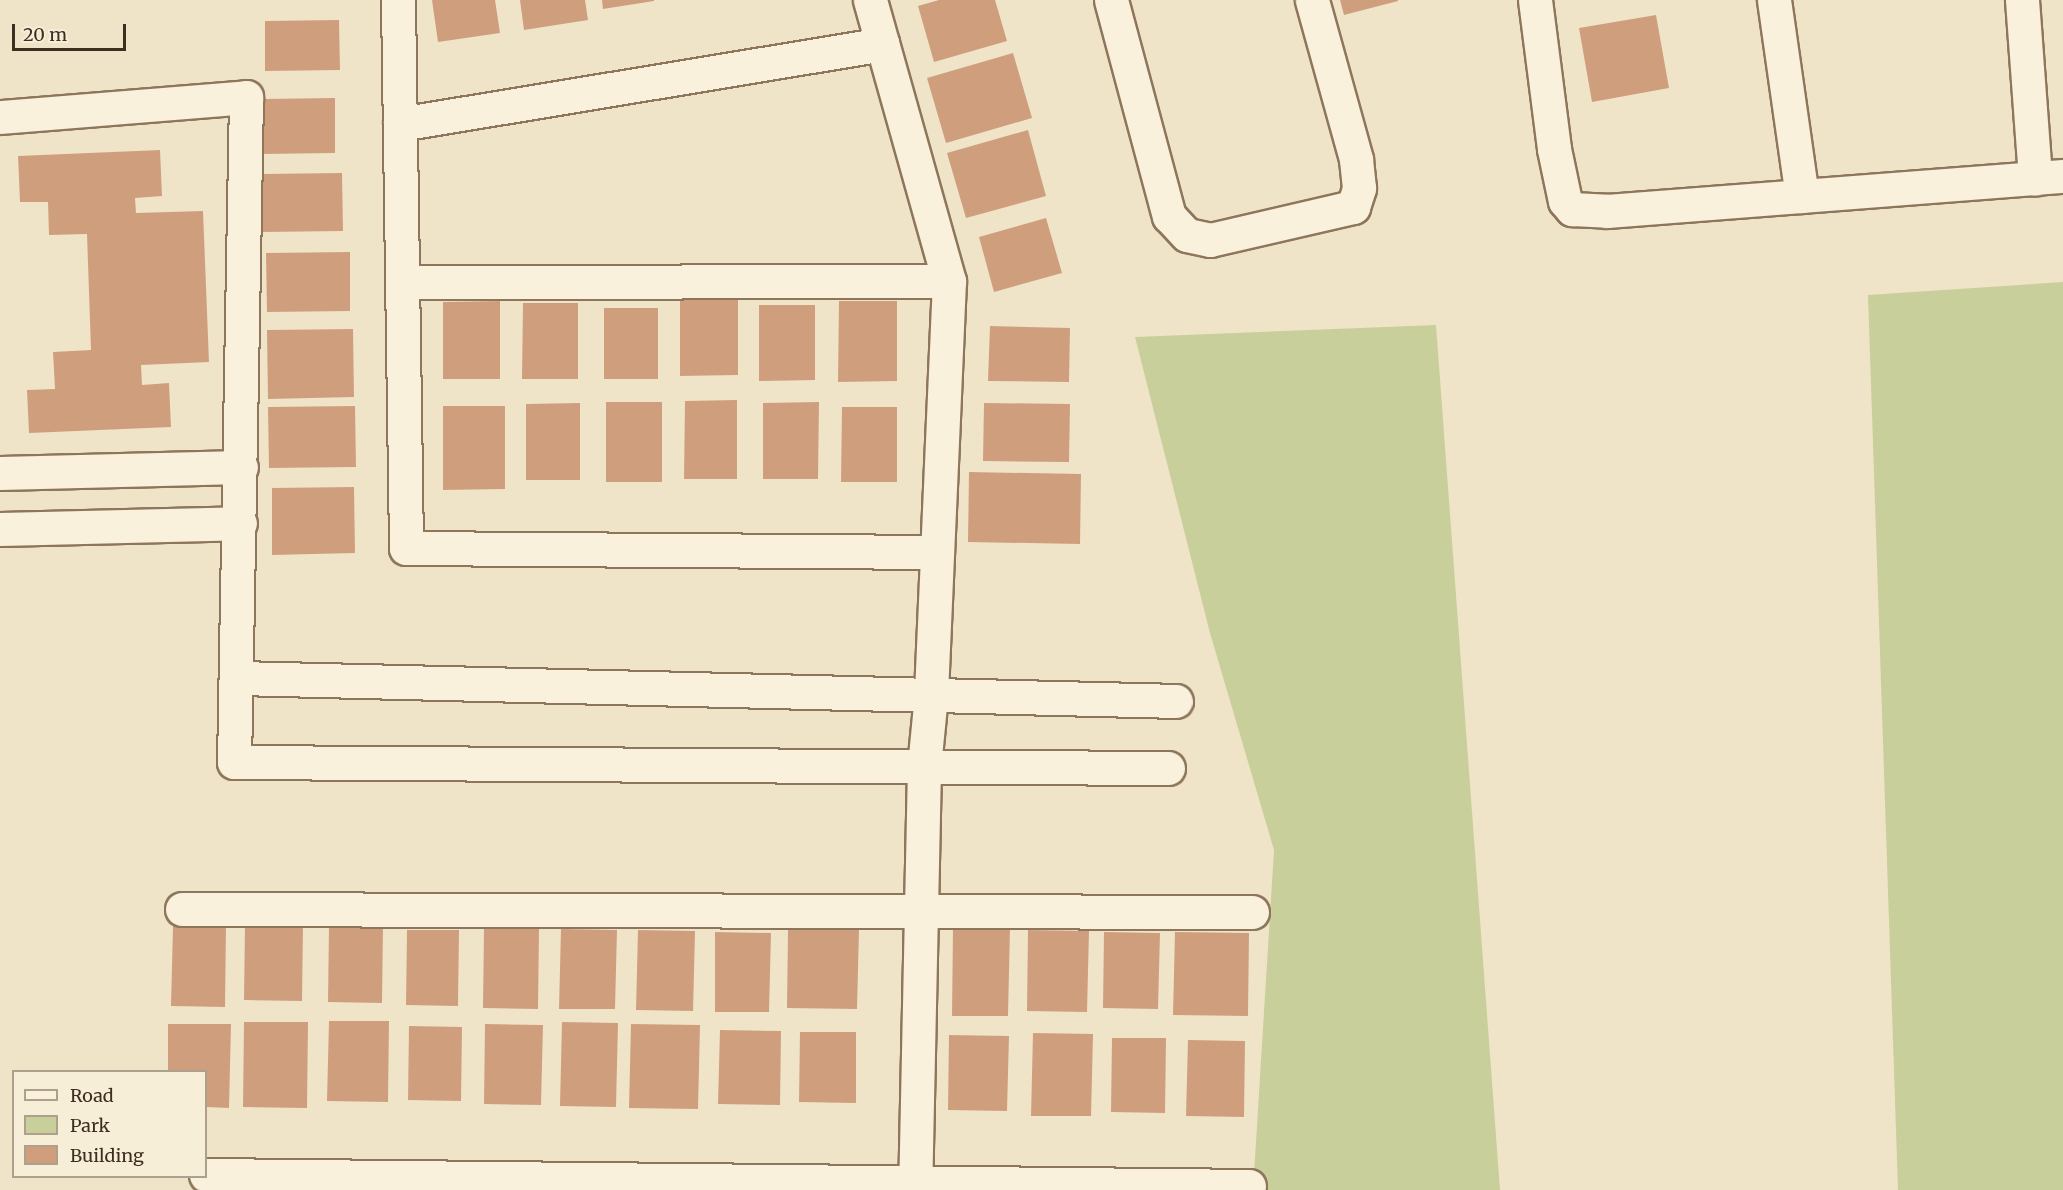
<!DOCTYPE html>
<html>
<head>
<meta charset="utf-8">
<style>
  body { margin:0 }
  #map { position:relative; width:2063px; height:1190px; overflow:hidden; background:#f0e4c8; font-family:Merriweather,serif }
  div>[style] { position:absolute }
  .green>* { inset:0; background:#c9cf9b }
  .building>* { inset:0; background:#cf9f7d }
  .roads { filter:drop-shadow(2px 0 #8d765c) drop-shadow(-2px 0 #8d765c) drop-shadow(0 2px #8d765c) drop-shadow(0 -2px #8d765c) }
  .minor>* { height:33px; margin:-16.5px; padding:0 16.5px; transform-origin:16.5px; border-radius:16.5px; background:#faf1dc }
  span { translate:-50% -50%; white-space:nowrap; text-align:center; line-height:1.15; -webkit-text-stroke:5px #f7eed8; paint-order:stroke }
  .legend { position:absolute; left:12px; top:1070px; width:195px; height:108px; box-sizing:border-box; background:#f7eed8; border:2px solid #ada18e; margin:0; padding:8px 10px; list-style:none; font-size:18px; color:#3d2e20 }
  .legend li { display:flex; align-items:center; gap:12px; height:30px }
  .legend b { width:30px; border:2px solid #ada18e }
  .scale { position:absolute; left:12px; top:24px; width:114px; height:27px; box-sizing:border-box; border:3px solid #3d2e20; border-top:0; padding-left:8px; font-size:18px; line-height:21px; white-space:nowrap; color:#3d2e20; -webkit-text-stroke:4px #f7eed8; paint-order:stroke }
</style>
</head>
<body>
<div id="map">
  <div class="green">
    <i style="clip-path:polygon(2063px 282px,2063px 1190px,1898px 1190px,1868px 295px)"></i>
    <i style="clip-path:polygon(1436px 325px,1500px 1190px,1253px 1190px,1274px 850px,1210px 633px,1135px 337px)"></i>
  </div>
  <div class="building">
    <i style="clip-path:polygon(432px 0,495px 0,500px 33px,438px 42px)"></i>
    <i style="clip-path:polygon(520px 0,585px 0,588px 20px,524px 30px)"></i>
    <i style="clip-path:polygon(602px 0,654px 0,654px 1px,603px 9px)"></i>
    <i style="clip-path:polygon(939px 0,995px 0,1007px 41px,934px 62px,918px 6px)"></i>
    <i style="clip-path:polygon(1340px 0,1398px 0,1398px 1px,1344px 15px)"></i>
    <i style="clip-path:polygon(1656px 15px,1669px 88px,1592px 102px,1579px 28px)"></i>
    <i style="clip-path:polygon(339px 20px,340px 70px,265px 71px,265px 21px)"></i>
    <i style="clip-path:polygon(1013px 53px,1032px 118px,946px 143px,927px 78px)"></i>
    <i style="clip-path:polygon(335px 98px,335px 153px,262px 154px,262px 99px)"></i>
    <i style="clip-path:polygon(1028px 130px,1046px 196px,966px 218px,947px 153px)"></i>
    <i style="clip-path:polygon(160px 150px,162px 196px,135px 198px,136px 213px,203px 211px,209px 362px,141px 365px,142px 385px,169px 383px,171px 427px,29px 433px,27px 390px,55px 389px,53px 352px,91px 350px,87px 234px,49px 235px,48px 202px,20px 202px,18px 156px)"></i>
    <i style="clip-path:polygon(342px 173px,343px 231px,263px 232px,262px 174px)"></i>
    <i style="clip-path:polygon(1046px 218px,1062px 273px,994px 292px,979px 237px)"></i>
    <i style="clip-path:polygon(350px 252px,350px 311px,267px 312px,266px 253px)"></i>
    <i style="clip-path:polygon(680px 299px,738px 299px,738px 375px,680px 376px)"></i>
    <i style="clip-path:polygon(500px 301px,500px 379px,443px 379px,443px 302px)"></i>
    <i style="clip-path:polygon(839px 301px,897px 301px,897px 381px,838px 382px)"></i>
    <i style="clip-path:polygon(523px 303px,578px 303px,578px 379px,522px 379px)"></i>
    <i style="clip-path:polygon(759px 305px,815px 305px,815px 380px,759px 381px)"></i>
    <i style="clip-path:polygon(604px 308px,658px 308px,658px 379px,604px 379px)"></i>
    <i style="clip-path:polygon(990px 326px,1070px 328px,1069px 382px,988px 381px)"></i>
    <i style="clip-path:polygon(353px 329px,354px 397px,268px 399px,267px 330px)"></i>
    <i style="clip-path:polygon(737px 400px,737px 479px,684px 479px,685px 401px)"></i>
    <i style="clip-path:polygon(606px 402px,662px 402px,662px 482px,606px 482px)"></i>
    <i style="clip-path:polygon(819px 402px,818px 479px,763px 479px,763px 403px)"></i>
    <i style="clip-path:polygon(580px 403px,580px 480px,526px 480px,526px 404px)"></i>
    <i style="clip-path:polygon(984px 403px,1070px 404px,1069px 462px,983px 461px)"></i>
    <i style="clip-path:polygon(355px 406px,356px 467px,269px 468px,268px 407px)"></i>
    <i style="clip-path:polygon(443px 406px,505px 406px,505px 489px,443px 490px)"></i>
    <i style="clip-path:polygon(842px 407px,897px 407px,897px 482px,841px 482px)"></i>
    <i style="clip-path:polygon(969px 472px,1081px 474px,1080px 544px,968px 542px)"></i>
    <i style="clip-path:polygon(354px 487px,355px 553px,272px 555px,272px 488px)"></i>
    <i style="clip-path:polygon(245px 925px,303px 925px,302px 1001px,244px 1000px)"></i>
    <i style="clip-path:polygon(329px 925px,383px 925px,382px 1003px,328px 1002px)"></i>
    <i style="clip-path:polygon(173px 926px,226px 926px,225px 1007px,171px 1006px)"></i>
    <i style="clip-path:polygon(953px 927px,1010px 928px,1008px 1016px,952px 1016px)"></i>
    <i style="clip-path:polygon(484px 928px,539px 929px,538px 1009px,483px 1008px)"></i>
    <i style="clip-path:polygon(561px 929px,617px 930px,615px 1009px,559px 1009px)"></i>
    <i style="clip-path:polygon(407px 930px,459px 930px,458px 1006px,406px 1005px)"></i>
    <i style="clip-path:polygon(638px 930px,695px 931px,693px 1011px,636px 1010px)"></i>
    <i style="clip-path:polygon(788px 930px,859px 930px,857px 1009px,787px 1008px)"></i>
    <i style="clip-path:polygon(1028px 930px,1089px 931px,1087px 1012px,1027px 1011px)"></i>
    <i style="clip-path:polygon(715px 932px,771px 933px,769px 1012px,715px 1012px)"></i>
    <i style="clip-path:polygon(1104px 932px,1160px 933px,1158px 1009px,1103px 1008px)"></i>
    <i style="clip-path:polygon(1175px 932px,1249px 933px,1248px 1016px,1173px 1015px)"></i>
    <i style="clip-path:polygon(329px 1021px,389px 1021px,388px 1102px,327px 1101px)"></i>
    <i style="clip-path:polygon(244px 1022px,308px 1022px,307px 1108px,243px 1107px)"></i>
    <i style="clip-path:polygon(562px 1022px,618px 1023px,616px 1107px,560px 1106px)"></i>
    <i style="clip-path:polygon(168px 1024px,231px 1024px,229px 1108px,206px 1107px,206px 1072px,168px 1072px)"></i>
    <i style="clip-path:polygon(485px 1024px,543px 1025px,541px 1105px,484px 1104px)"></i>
    <i style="clip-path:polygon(631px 1024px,700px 1025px,698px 1109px,629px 1108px)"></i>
    <i style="clip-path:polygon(409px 1026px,462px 1027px,461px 1101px,408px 1100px)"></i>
    <i style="clip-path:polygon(720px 1030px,781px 1031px,780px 1105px,718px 1104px)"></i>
    <i style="clip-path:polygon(800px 1032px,856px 1032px,856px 1103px,799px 1102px)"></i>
    <i style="clip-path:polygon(1033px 1033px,1093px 1034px,1091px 1116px,1031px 1116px)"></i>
    <i style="clip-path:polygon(949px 1035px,1009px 1036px,1007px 1111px,948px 1110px)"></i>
    <i style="clip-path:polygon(1112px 1038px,1166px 1038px,1165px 1113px,1111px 1112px)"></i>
    <i style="clip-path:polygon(1188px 1040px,1245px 1041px,1244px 1117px,1186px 1116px)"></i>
  </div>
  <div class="roads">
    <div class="minor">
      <i style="left:398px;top:0;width:548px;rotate:89.16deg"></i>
      <i style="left:406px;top:548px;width:531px;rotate:0.43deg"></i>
      <i style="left:870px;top:0;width:292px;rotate:74.3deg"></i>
      <i style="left:949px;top:281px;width:414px;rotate:92.5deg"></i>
      <i style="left:931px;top:695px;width:72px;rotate:95.6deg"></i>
      <i style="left:924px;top:767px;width:423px;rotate:91.2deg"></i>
      <i style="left:1111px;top:0;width:224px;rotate:75deg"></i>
      <i style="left:1169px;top:216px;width:26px;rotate:47deg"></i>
      <i style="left:1187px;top:235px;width:24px;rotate:12deg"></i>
      <i style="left:1210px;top:240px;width:147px;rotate:-13deg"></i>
      <i style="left:1353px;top:207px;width:20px;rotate:-72deg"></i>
      <i style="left:1359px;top:188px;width:29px;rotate:-96deg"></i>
      <i style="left:1356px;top:159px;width:165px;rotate:-105.5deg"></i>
      <i style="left:1535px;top:0;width:150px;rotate:82.7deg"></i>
      <i style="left:1554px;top:149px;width:53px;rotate:78.1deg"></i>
      <i style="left:1565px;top:201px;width:11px;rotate:49deg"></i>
      <i style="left:1572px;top:209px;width:35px;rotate:3deg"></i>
      <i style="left:1607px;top:211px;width:457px;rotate:-4.4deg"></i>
      <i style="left:1774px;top:0;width:198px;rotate:81.9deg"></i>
      <i style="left:2022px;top:0;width:179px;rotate:85.8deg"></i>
      <i style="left:0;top:117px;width:247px;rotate:-4.6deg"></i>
      <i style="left:246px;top:97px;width:665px;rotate:91.03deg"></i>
      <i style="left:234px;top:762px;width:934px;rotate:0.37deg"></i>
      <i style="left:400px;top:124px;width:489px;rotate:-9.4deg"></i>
      <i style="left:402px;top:282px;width:547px;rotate:-0.1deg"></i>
      <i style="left:0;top:473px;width:241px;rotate:-1.4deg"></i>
      <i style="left:0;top:529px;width:240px;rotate:-1.4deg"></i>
      <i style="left:238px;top:678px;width:938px;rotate:1.4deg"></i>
      <i style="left:182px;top:909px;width:1070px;rotate:0.16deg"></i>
      <i style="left:206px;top:1175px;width:1043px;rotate:0.6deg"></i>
    </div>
  </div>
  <ul class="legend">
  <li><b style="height:8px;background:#faf1dc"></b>Road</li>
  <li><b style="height:16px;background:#c9cf9b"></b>Park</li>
  <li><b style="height:16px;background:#cf9f7d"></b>Building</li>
  </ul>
  <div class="scale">20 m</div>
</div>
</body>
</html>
